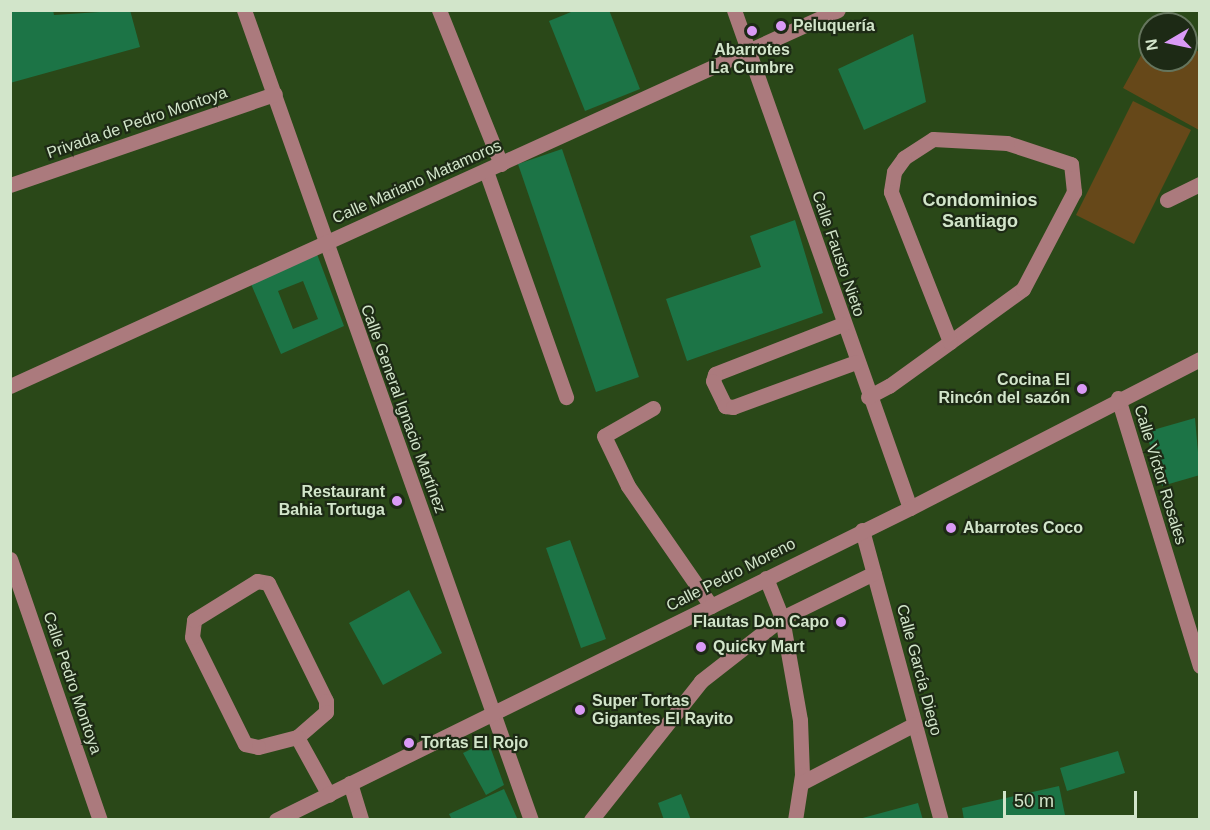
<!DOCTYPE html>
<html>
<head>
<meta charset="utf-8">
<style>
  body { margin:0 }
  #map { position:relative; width:1210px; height:830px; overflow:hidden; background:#2a4818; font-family:Arial,sans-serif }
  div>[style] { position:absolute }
  .green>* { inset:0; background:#664819 }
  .building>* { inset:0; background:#1c7446 }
  .minor>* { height:15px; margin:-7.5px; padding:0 7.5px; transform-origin:7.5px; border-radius:7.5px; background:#ab7a7d }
  .dots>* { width:16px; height:16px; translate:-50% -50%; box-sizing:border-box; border:3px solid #1d2a15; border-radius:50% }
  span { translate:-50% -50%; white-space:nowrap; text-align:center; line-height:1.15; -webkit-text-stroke:4.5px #1d2a15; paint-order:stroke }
  .poi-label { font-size:16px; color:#d2e5ca; font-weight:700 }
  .left { translate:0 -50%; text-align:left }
  .right { translate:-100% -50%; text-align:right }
  .street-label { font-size:16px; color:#d2e5ca }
  .neighbourhood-label { font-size:18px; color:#d2e5ca; font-weight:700 }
  .frame { position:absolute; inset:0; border:12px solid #d2e5ca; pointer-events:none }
  .north { position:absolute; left:1138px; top:12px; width:60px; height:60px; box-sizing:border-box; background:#1d2a15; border:2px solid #65755d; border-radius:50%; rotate:261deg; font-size:16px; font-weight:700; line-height:24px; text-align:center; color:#d2e5ca }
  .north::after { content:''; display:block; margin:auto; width:21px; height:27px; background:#da9af6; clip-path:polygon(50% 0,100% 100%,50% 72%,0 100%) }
  .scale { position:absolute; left:1003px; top:791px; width:134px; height:27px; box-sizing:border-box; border:3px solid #d2e5ca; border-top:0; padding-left:8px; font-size:18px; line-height:21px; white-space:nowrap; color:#d2e5ca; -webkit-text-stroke:4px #1d2a15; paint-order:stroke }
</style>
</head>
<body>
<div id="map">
  <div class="green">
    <i style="clip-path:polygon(1150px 39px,1150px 60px,1186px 60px,1186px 44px,1199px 52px,1199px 130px,1123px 88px)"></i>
    <i style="clip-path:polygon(1133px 101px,1191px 130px,1134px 244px,1076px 215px)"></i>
  </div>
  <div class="building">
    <i style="clip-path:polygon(10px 10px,53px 10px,54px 15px,130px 10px,140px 47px,10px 83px)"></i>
    <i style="clip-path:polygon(576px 10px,609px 10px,640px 89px,585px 111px,549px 21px)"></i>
    <i style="clip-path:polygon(913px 34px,926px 102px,864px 130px,838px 69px)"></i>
    <i style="clip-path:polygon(562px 149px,639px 377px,596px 392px,518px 164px)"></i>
    <i style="clip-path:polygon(795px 220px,823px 313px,687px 361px,666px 299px,761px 267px,750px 236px)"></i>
    <i style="clip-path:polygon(evenodd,317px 254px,344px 326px,281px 354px,251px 284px,317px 254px,303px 281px,318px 319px,293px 329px,278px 291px,303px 281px)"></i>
    <i style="clip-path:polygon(1195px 418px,1200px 475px,1162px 486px,1146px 432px)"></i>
    <i style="clip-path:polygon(570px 540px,606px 639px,581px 648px,546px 548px)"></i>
    <i style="clip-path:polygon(409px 590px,442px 653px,383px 685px,349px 623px)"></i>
    <i style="clip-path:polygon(488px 741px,504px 785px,486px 795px,463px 753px)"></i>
    <i style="clip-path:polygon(1118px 751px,1125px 773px,1067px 791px,1060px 768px)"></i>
    <i style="clip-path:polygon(1059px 786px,1066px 820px,964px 820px,962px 808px)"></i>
    <i style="clip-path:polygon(504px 789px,517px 818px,452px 820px,449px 814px)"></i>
    <i style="clip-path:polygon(681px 794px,691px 820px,664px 820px,658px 803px)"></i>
    <i style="clip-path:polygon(918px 803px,923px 820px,859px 820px,859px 819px)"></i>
  </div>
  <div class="minor">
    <i style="left:244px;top:10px;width:859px;rotate:70.49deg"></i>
    <i style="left:439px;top:10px;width:166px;rotate:68.1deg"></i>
    <i style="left:734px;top:10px;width:528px;rotate:70.54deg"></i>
    <i style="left:486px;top:171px;width:240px;rotate:70.5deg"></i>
    <i style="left:10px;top:185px;width:280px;rotate:-19deg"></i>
    <i style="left:1167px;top:200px;width:37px;rotate:-26deg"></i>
    <i style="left:843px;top:324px;width:137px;rotate:158.7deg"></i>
    <i style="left:715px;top:374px;width:7px;rotate:106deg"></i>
    <i style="left:713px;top:381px;width:28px;rotate:64deg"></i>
    <i style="left:725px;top:406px;width:8px;rotate:7deg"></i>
    <i style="left:733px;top:407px;width:131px;rotate:-20.1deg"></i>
    <i style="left:10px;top:386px;width:909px;rotate:-24.42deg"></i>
    <i style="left:868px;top:397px;width:24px;rotate:-28deg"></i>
    <i style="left:889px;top:386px;width:75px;rotate:-35.8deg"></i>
    <i style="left:950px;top:342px;width:90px;rotate:-36deg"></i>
    <i style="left:1023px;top:289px;width:110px;rotate:-62.3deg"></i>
    <i style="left:1074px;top:192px;width:28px;rotate:-96deg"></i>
    <i style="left:1071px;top:164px;width:67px;rotate:-161.8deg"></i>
    <i style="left:1007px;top:143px;width:74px;rotate:-176.9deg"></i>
    <i style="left:933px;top:139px;width:35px;rotate:147deg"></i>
    <i style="left:904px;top:158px;width:17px;rotate:126deg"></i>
    <i style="left:894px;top:172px;width:20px;rotate:99deg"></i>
    <i style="left:891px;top:192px;width:161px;rotate:68.5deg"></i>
    <i style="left:1118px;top:398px;width:280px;rotate:73deg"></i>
    <i style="left:653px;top:408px;width:56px;rotate:150.3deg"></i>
    <i style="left:604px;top:436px;width:55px;rotate:64.4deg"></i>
    <i style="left:628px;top:486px;width:146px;rotate:55.3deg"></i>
    <i style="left:862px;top:530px;width:301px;rotate:74.8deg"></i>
    <i style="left:10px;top:559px;width:276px;rotate:71deg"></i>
    <i style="left:766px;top:578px;width:43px;rotate:68.2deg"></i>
    <i style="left:782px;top:618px;width:104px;rotate:80deg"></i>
    <i style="left:800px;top:720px;width:55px;rotate:87.9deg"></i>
    <i style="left:802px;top:775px;width:46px;rotate:98.8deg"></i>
    <i style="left:257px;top:581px;width:11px;rotate:10deg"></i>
    <i style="left:268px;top:583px;width:131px;rotate:63.8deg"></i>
    <i style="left:326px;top:701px;width:11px;rotate:90deg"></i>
    <i style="left:326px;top:712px;width:38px;rotate:139deg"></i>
    <i style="left:297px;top:737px;width:40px;rotate:165.6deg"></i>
    <i style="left:258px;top:747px;width:13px;rotate:-167deg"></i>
    <i style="left:245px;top:744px;width:119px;rotate:-116.4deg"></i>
    <i style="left:192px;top:637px;width:17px;rotate:-83deg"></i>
    <i style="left:194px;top:620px;width:74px;rotate:-31.8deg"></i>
    <i style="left:297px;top:737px;width:66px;rotate:61.1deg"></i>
    <i style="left:350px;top:783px;width:39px;rotate:73deg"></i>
    <i style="left:801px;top:783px;width:128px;rotate:-27.4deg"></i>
    <i style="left:276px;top:820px;width:707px;rotate:-26.2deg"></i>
    <i style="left:910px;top:508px;width:326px;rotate:-27.2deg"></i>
    <i style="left:591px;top:820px;width:177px;rotate:-51.6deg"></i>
    <i style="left:701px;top:681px;width:103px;rotate:-37.9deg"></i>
    <i style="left:782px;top:618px;width:102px;rotate:-26.1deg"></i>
  </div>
  <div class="dots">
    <i style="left:781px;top:26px;background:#da9af6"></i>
    <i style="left:752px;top:31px;background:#da9af6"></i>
    <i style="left:1082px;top:389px;background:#da9af6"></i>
    <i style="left:397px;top:501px;background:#da9af6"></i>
    <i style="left:951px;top:528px;background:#da9af6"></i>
    <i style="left:841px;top:622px;background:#da9af6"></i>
    <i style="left:701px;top:647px;background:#da9af6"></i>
    <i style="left:580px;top:710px;background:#da9af6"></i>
    <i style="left:409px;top:743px;background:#da9af6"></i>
  </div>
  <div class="poi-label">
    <span class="left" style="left:793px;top:26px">Peluquería</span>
    <span style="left:752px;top:59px">Abarrotes<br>La Cumbre</span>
    <span class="right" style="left:1070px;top:389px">Cocina El<br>Rincón del sazón</span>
    <span class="right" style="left:385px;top:501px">Restaurant<br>Bahia Tortuga</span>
    <span class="left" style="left:963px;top:528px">Abarrotes Coco</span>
    <span class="right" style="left:829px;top:622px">Flautas Don Capo</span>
    <span class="left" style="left:713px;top:647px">Quicky Mart</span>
    <span class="left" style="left:592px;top:710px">Super Tortas<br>Gigantes El Rayito</span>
    <span class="left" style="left:421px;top:743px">Tortas El Rojo</span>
  </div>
  <div class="street-label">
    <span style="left:137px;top:123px;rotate:-19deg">Privada de Pedro Montoya</span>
    <span style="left:417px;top:182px;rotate:-24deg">Calle Mariano Matamoros</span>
    <span style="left:838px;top:254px;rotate:71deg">Calle Fausto Nieto</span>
    <span style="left:403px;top:409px;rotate:70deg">Calle General Ignacio Martínez</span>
    <span style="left:1160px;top:475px;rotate:73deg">Calle Víctor Rosales</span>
    <span style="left:731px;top:575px;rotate:-27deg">Calle Pedro Moreno</span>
    <span style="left:919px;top:670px;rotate:75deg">Calle García Diego</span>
    <span style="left:72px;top:683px;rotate:71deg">Calle Pedro Montoya</span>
  </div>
  <div class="neighbourhood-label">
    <span style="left:980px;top:211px">Condominios<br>Santiago</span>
  </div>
  <div class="frame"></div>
  <div class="north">N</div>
  <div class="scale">50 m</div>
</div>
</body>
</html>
